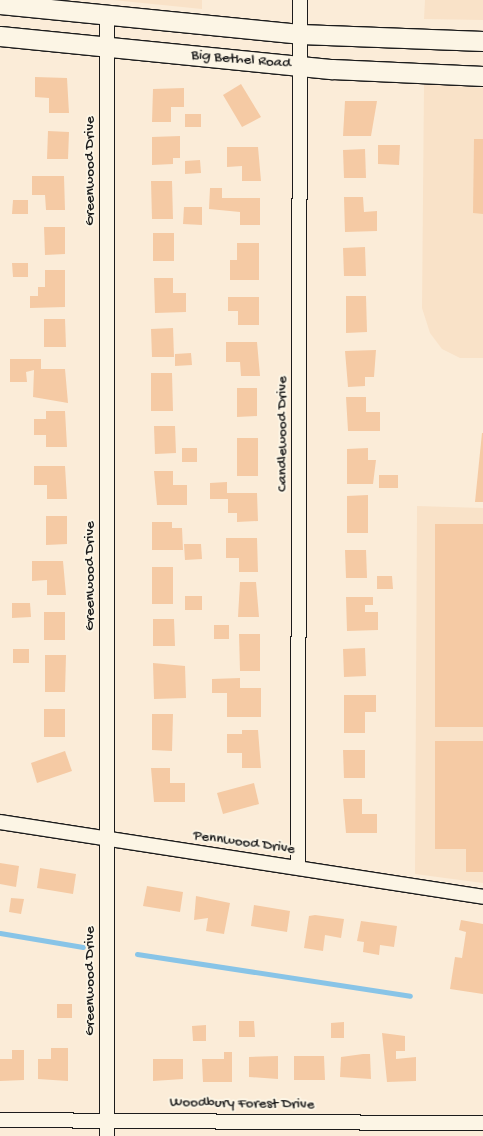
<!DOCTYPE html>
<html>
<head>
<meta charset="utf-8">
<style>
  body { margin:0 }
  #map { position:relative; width:483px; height:1136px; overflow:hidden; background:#fbecd8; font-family:"Gochi Hand",sans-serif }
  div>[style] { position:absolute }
  .built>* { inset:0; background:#f9e2c8 }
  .stream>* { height:5px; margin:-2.5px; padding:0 2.5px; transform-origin:2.5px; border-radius:2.5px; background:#88c4e7 }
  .building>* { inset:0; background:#f5caa4 }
  .roads { filter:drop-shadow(1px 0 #1c1c1c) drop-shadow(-1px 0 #1c1c1c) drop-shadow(0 1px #1c1c1c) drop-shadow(0 -1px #1c1c1c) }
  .minor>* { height:14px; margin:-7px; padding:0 7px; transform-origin:7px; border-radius:7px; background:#fcf5e5 }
  .secondary>* { height:19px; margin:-9.5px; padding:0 9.5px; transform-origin:9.5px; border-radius:9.5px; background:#fcf5e5 }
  span { translate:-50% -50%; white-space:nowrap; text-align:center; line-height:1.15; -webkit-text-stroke:4px #fcf5e5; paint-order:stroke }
  .street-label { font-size:15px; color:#1c1c1c }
</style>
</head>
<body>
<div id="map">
  <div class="built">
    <i style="clip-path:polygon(113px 0,202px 0,202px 9px)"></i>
    <i style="clip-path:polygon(425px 0,483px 0,483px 20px,424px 19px)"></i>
    <i style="clip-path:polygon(424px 84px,483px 88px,483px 358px,460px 358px,442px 349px,430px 333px,422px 308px)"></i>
    <i style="clip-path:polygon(417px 506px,483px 508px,483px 883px,415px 874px)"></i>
  </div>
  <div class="stream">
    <i style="left:0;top:933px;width:84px;rotate:9.6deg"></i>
    <i style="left:137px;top:954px;width:276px;rotate:8.7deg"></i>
  </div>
  <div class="building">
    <i style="clip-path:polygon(35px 77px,67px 78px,69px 113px,49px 113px,49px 98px,35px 97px)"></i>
    <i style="clip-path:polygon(241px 84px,261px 117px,242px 127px,223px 95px)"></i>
    <i style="clip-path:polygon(184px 88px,184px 107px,171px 107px,171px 122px,152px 122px,153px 89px)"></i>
    <i style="clip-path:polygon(345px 101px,377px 101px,371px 136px,343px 136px)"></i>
    <i style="clip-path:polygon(185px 114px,201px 114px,201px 127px,185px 127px)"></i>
    <i style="clip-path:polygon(48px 131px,69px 132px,68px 159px,47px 159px)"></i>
    <i style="clip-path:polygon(180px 136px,180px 158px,173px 158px,173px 164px,152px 165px,152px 137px)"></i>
    <i style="clip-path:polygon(474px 139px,483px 139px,483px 214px,473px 213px)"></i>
    <i style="clip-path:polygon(378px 145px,400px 145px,399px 165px,378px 164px)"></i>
    <i style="clip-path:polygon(227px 147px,258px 147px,261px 181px,242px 181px,242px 166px,227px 167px)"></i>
    <i style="clip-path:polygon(365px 149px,366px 178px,344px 178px,343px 150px)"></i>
    <i style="clip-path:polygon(200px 160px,201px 173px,185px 174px,185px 161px)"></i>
    <i style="clip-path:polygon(32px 176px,64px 176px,65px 210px,46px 210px,45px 195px,32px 195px)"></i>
    <i style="clip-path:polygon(151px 181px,172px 181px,173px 219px,152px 219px)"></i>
    <i style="clip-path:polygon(210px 188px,222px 188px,222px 198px,260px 198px,260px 225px,240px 225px,240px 212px,209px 209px)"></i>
    <i style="clip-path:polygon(344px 197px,363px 197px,364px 212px,377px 211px,377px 231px,345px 232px)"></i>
    <i style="clip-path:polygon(13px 200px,28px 200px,28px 214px,12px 214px)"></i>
    <i style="clip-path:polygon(184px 207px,202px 207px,202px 225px,183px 224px)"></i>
    <i style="clip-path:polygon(44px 227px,65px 227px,65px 254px,45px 255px)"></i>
    <i style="clip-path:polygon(153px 233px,174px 233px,174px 261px,153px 261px)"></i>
    <i style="clip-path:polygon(237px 243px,259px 243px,259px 280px,230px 280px,230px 260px,237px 260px)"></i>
    <i style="clip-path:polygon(365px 247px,366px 276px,344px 276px,343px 248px)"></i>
    <i style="clip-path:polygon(12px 263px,28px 263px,28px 277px,13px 277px)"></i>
    <i style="clip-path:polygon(45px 270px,65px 270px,65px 307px,30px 308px,30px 296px,38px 296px,38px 287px,45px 287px)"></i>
    <i style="clip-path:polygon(154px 278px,173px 278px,173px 293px,186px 293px,186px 312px,155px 313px)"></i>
    <i style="clip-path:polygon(346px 296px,366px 296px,367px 332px,346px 333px)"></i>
    <i style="clip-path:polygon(228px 297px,259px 297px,259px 325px,238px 325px,238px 311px,228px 311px)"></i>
    <i style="clip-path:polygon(44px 319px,65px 319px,66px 347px,44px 347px)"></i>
    <i style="clip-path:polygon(173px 328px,174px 357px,152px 357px,151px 329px)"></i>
    <i style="clip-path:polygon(226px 342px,257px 342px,260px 376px,241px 376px,240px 362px,226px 362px)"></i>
    <i style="clip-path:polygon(376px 350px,374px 377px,365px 377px,365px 386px,348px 387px,345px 351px)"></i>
    <i style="clip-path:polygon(191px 353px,192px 365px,175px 366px,175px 354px)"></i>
    <i style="clip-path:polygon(10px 359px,41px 359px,41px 369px,65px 369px,68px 403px,33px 397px,34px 370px,26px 372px,27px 382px,10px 382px)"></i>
    <i style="clip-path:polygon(151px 373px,172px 373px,173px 411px,151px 411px)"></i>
    <i style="clip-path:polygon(237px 388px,257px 388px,257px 416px,237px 417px)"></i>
    <i style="clip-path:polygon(346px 397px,366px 397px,366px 412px,380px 412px,380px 431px,348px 431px)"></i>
    <i style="clip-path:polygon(46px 411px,65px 411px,67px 447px,46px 447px,46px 435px,34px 435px,34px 419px,46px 419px)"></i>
    <i style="clip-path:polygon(154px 426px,175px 426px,176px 453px,155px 454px)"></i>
    <i style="clip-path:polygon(482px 433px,483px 433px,483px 502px,475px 502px)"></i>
    <i style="clip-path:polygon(237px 438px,258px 438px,258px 476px,237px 476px)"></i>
    <i style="clip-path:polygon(182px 448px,197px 448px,197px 462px,182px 462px)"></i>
    <i style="clip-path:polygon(368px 448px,368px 460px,376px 460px,373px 484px,347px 484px,347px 449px)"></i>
    <i style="clip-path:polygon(34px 466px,65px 466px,67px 499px,47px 499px,47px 485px,34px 485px)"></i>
    <i style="clip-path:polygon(154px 471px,173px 471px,173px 485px,187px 485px,187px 505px,157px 505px)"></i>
    <i style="clip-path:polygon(379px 475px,398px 475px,398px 488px,379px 488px)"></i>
    <i style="clip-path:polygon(227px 482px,227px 493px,257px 493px,258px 521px,237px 522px,237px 513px,228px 513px,228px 499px,210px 499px,210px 483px)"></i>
    <i style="clip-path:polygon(368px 495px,368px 533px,347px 533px,347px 496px)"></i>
    <i style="clip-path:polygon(46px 516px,67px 516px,67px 544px,46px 545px)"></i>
    <i style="clip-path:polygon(152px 522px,172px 522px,172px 528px,182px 528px,183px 550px,152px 550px)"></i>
    <i style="clip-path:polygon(435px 524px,483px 524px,483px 727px,435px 727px)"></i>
    <i style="clip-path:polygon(226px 538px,257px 538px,258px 572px,239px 572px,239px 558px,226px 558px)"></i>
    <i style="clip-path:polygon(184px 544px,201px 544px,202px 559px,185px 560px)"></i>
    <i style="clip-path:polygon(345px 550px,366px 550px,367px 578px,346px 578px)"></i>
    <i style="clip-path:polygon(32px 561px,63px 561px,66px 595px,47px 595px,47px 580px,32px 581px)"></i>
    <i style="clip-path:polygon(152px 567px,173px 567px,173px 604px,152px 604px)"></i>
    <i style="clip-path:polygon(377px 576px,392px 576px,393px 589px,377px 589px)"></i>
    <i style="clip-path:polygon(240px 582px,256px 582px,259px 617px,238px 617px)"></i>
    <i style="clip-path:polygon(185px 596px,202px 596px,202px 610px,185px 610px)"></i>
    <i style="clip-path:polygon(346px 597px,373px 597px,373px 605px,365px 605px,365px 612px,378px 612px,378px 630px,347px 631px)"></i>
    <i style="clip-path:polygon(12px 603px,30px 603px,31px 617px,12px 618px)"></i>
    <i style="clip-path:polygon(44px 612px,65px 612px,65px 640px,44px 640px)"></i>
    <i style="clip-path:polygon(153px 619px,174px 619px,175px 646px,153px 646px)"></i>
    <i style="clip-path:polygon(214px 625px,229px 625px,229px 639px,214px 639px)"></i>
    <i style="clip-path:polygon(239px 634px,260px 634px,260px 671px,240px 671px)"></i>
    <i style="clip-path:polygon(365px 648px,366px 676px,344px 677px,343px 649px)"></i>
    <i style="clip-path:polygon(13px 649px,29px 649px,29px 663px,13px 663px)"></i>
    <i style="clip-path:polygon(45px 655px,66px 655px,65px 692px,45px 692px)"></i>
    <i style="clip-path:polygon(153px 663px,185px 666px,186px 698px,154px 699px)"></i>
    <i style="clip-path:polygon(240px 678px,240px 688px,261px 688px,261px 717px,227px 717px,227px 693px,212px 693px,212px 679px)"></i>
    <i style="clip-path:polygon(344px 695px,376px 695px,376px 712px,365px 712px,365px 733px,344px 733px)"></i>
    <i style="clip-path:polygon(44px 709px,65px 709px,65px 737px,44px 737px)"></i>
    <i style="clip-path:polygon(152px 714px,173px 714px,172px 751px,152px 750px)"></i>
    <i style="clip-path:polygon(242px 730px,258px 730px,261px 768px,242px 768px,242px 753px,227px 753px,227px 734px,242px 734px)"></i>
    <i style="clip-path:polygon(435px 741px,483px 741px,483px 872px,466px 872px,466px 849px,435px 849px)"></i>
    <i style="clip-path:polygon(343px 750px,365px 750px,365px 778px,344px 778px)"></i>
    <i style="clip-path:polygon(65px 751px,72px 771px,37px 783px,31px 763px)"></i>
    <i style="clip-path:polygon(151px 768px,170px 768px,170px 783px,185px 783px,185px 802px,154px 802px)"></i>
    <i style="clip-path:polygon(254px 783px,259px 804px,223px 814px,217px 793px)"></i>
    <i style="clip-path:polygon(343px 799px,362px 799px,362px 814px,377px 814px,377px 833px,346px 833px)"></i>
    <i style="clip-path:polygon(0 863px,19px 866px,16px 887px,0 884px)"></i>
    <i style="clip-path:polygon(40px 868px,76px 874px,73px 894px,37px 888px)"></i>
    <i style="clip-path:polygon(147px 886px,183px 892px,180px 912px,143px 906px)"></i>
    <i style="clip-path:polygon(196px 896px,230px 903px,224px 934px,206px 931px,208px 918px,194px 920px)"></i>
    <i style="clip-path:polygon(11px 898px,24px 899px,21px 914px,9px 912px)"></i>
    <i style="clip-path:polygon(254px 905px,290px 911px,287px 932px,251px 926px)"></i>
    <i style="clip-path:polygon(315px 915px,344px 919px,341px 938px,325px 935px,323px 951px,304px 948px,309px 916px)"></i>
    <i style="clip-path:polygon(461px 920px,483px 924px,483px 994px,450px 989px,455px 957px,462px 958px,466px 932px,459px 930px)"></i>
    <i style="clip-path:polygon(361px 921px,397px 926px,394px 947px,380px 945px,379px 955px,363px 952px,364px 942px,357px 941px)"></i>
    <i style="clip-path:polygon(57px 1004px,72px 1004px,72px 1018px,57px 1018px)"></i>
    <i style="clip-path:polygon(239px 1021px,254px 1021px,255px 1037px,239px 1037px)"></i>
    <i style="clip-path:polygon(344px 1022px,344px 1038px,331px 1038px,331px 1023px)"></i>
    <i style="clip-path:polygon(206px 1025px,206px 1041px,193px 1041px,192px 1026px)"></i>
    <i style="clip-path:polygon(382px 1033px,405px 1036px,405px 1051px,396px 1051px,396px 1059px,416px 1057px,416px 1081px,387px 1082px)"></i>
    <i style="clip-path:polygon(51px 1048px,68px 1048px,68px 1081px,38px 1079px,38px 1059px,51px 1059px)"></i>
    <i style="clip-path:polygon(12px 1050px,24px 1050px,24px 1080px,0 1081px,0 1059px,12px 1059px)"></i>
    <i style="clip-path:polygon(224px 1052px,232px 1052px,232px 1082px,203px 1082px,202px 1059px,224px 1059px)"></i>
    <i style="clip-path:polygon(363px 1054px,370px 1054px,371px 1079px,340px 1077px,341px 1057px)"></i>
    <i style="clip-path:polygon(278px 1056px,278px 1079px,249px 1077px,249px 1057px)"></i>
    <i style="clip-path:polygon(294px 1056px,324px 1056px,325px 1080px,294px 1080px)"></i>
    <i style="clip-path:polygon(153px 1059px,183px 1059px,183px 1079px,153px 1081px)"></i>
  </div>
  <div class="roads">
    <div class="minor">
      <i style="left:0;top:822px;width:489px;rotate:8.8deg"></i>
      <i style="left:298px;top:867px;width:867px;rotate:-89.87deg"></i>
      <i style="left:0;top:1120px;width:483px;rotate:0.4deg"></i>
      <i style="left:107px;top:1136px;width:1121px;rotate:-90deg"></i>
    </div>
    <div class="secondary">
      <i style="left:0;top:4px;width:301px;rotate:5.7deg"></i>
      <i style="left:300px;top:34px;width:183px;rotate:2.2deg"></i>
      <i style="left:0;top:36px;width:334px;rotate:5.7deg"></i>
      <i style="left:332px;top:69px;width:151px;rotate:2.7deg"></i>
    </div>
  </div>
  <div class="street-label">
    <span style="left:241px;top:60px;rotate:5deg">Big Bethel Road</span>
    <span style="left:91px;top:171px;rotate:-90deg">Greenwood Drive</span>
    <span style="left:283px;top:434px;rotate:-90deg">Candlewood Drive</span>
    <span style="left:91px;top:576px;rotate:-90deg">Greenwood Drive</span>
    <span style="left:244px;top:843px;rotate:8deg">Pennwood Drive</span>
    <span style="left:91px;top:981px;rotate:-90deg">Greenwood Drive</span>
    <span style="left:242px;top:1104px;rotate:1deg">Woodbury Forest Drive</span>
  </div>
</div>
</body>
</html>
